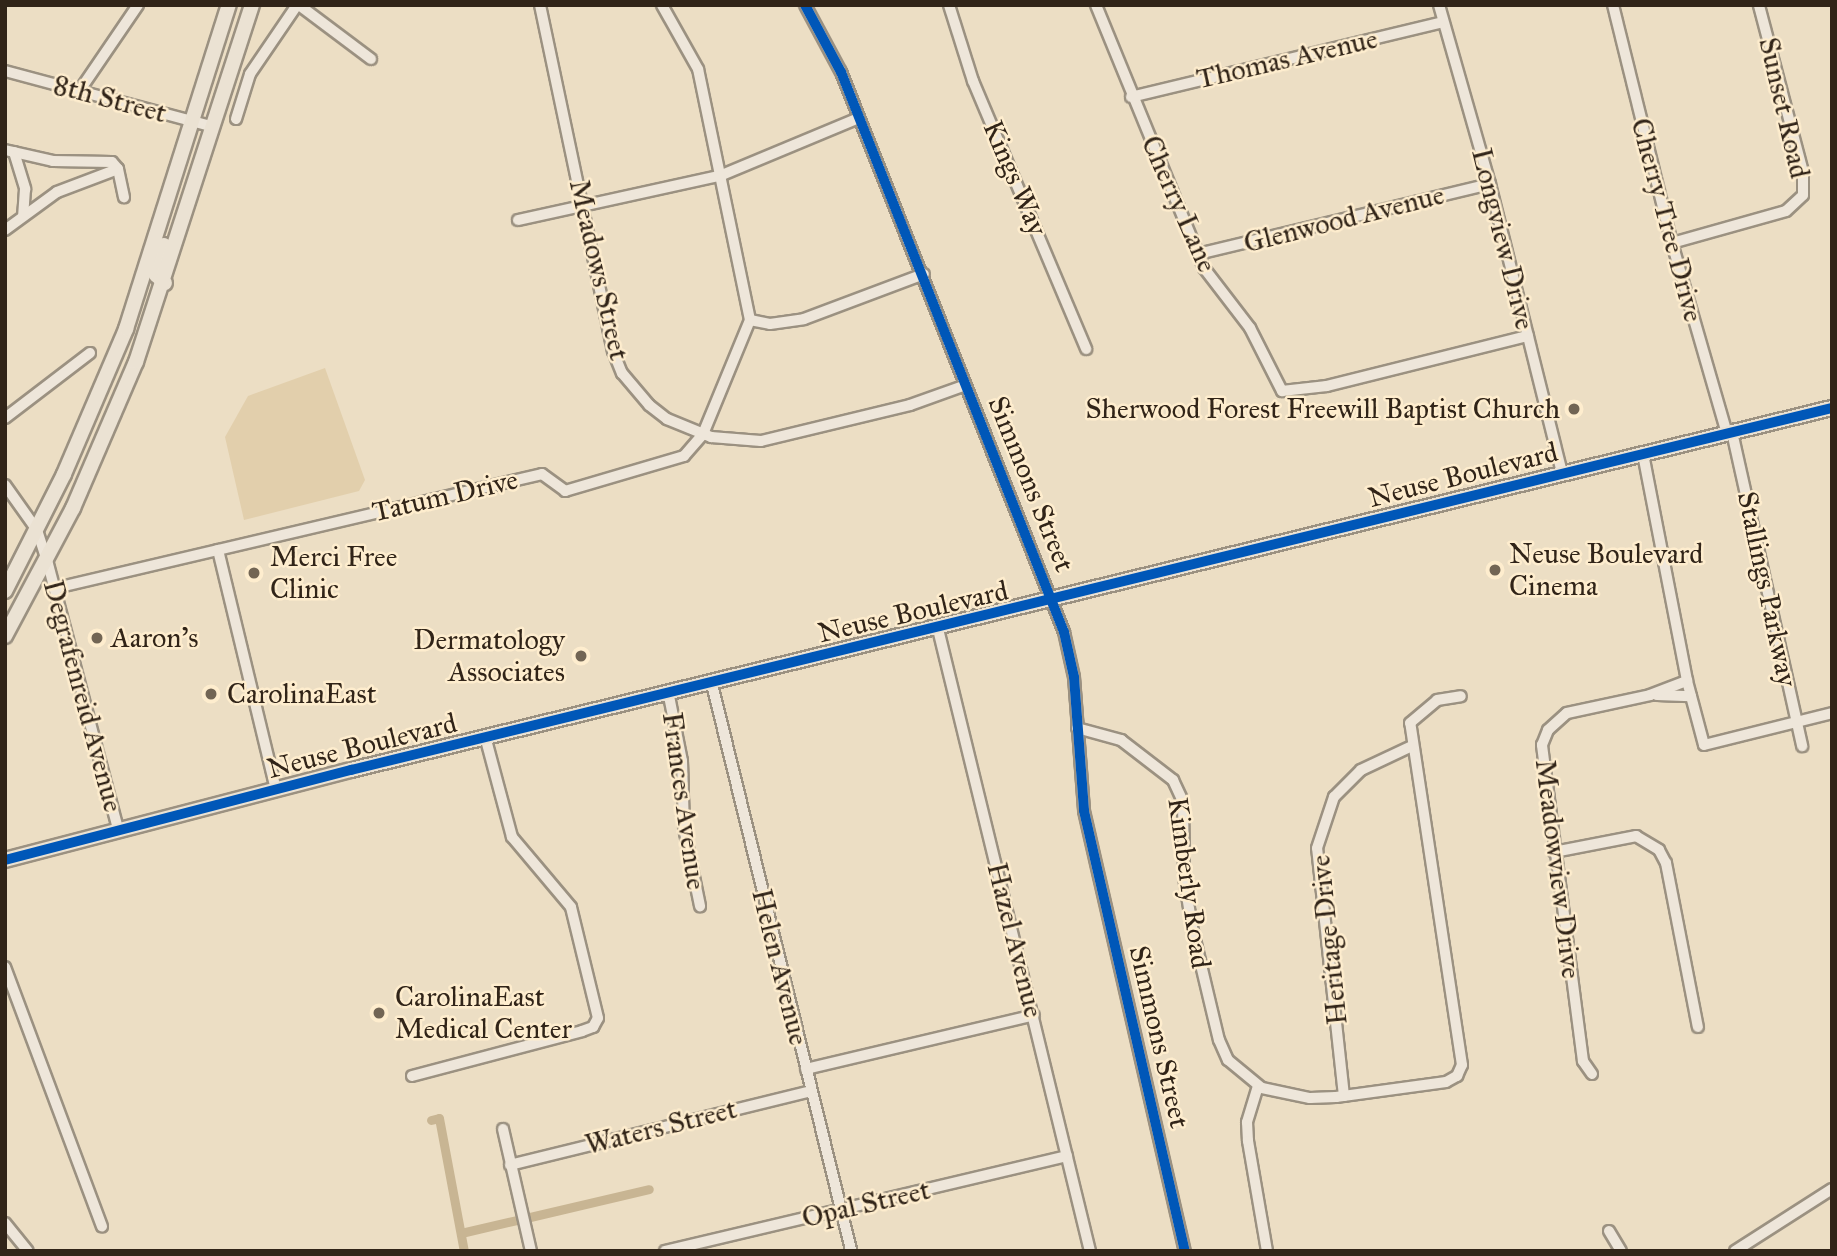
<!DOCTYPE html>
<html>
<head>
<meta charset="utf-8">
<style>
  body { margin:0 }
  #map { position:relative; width:1837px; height:1256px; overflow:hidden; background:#ecdec4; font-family:"IM FELL Great Primer",serif }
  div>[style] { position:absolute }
  .green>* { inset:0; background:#e2cfac }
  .canal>* { height:9px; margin:-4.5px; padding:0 4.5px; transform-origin:4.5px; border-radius:4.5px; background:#c8b593 }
  .roads { filter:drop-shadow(2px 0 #9b9181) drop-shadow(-2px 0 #9b9181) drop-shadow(0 2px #9b9181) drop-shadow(0 -2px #9b9181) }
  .minor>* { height:10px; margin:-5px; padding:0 5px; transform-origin:5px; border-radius:5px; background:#eee6da }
  .major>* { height:14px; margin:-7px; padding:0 7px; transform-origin:7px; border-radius:7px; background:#ebe2d3 }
  .cycleway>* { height:10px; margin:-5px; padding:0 5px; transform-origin:5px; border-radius:5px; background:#0057b8 }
  .dots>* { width:19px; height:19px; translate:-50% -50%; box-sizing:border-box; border:4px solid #feedce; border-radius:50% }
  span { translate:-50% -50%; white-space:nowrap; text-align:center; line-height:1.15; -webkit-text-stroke:5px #feedce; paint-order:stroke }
  .street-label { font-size:28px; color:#312418 }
  .poi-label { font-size:28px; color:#312418 }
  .right { translate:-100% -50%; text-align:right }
  .left { translate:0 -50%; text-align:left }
  .frame { position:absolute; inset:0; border:7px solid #312418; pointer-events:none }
</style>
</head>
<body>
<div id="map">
  <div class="green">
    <i style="clip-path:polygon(325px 368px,365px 480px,359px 491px,244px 520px,225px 437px,248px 396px)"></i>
  </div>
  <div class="canal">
    <i style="left:431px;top:1120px;width:8px;rotate:-14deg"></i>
    <i style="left:439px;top:1118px;width:135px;rotate:79.4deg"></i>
    <i style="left:530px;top:1217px;width:122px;rotate:-13.2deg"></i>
    <i style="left:461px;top:1233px;width:57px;rotate:-13.1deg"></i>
  </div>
  <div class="roads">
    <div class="minor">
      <i style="left:299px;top:5px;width:90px;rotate:36.9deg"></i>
      <i style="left:540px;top:5px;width:354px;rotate:78.1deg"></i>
      <i style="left:613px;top:351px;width:24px;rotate:68deg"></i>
      <i style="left:622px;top:373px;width:42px;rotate:49.8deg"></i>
      <i style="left:649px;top:405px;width:23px;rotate:38deg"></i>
      <i style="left:667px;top:419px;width:48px;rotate:22.2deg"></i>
      <i style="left:711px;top:437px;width:50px;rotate:4.6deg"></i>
      <i style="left:761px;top:441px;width:153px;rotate:-13.6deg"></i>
      <i style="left:910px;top:405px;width:59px;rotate:-19.7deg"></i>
      <i style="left:805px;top:5px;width:76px;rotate:61.8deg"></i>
      <i style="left:841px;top:72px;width:603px;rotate:68.29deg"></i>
      <i style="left:1064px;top:632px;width:46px;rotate:77.5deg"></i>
      <i style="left:1074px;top:677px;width:134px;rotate:85.7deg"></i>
      <i style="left:1084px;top:811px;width:451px;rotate:77.1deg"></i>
      <i style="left:949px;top:5px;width:80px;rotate:72.5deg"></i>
      <i style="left:973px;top:81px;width:291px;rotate:67.1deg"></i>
      <i style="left:1096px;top:5px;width:284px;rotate:67.7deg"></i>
      <i style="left:1204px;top:268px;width:76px;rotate:52.5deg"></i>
      <i style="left:1250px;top:328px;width:71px;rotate:63.1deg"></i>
      <i style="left:1282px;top:391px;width:45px;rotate:-6.3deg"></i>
      <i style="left:1327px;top:386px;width:207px;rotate:-14deg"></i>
      <i style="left:1439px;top:5px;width:186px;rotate:74.1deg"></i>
      <i style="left:1490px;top:184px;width:298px;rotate:76deg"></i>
      <i style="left:1613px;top:5px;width:245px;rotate:76.1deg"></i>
      <i style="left:1672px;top:243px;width:198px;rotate:73.9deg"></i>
      <i style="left:5px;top:71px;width:216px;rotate:15deg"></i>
      <i style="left:80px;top:90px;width:103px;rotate:-55.7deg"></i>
      <i style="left:1131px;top:97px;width:321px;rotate:-13.5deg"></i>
      <i style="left:236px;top:119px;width:47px;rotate:-72.7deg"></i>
      <i style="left:250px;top:74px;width:83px;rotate:-55.7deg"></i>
      <i style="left:5px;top:150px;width:49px;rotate:12.9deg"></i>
      <i style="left:53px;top:161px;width:59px;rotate:1deg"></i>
      <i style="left:112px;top:162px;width:9px;rotate:49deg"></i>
      <i style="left:14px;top:152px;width:39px;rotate:73deg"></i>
      <i style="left:25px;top:189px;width:27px;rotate:94deg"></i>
      <i style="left:118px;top:169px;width:29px;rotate:78deg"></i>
      <i style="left:518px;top:220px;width:209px;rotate:-12.4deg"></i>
      <i style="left:722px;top:175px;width:148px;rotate:-22.6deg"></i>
      <i style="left:5px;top:230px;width:64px;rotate:-36.2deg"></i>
      <i style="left:57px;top:192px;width:65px;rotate:-20.7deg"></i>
      <i style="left:1672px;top:243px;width:118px;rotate:-15.7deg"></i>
      <i style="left:1786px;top:211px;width:23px;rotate:-43deg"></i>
      <i style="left:1803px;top:195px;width:23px;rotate:-90deg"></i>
      <i style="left:1803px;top:172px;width:173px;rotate:-104.8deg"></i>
      <i style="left:1198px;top:254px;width:300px;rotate:-13.5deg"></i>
      <i style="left:750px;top:320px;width:20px;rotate:11deg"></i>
      <i style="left:770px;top:324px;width:34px;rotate:-8deg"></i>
      <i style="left:804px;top:319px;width:128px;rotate:-20.6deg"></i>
      <i style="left:5px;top:418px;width:107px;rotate:-37.4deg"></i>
      <i style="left:1732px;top:432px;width:322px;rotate:77.4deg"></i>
      <i style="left:1643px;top:454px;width:231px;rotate:79deg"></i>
      <i style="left:1687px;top:681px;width:66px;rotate:75.1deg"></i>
      <i style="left:1704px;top:745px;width:132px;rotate:-14deg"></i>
      <i style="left:5px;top:485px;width:55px;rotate:54.6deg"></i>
      <i style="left:37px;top:530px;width:32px;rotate:72deg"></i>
      <i style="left:47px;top:560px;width:281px;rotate:75.2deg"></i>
      <i style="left:218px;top:550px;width:247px;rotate:76.4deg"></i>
      <i style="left:56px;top:588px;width:499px;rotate:-13.2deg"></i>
      <i style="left:542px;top:474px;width:29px;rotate:36deg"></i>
      <i style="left:565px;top:491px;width:124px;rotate:-16.4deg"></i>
      <i style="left:684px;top:456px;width:29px;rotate:-49deg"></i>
      <i style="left:703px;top:434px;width:123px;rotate:-67.6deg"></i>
      <i style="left:750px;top:320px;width:256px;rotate:-101.7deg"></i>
      <i style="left:698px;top:69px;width:73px;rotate:-119.4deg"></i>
      <i style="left:938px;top:629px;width:640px;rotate:76.27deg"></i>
      <i style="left:712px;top:684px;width:583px;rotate:76.2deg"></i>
      <i style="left:1657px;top:695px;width:34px;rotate:2deg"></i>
      <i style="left:669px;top:696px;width:66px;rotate:78.7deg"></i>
      <i style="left:682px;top:761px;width:67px;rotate:88.3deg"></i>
      <i style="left:684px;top:828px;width:80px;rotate:78.4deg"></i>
      <i style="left:1077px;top:728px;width:46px;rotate:15.3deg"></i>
      <i style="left:1121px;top:740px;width:66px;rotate:37.6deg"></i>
      <i style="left:1173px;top:780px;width:23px;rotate:65deg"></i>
      <i style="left:1183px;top:801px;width:76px;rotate:89.2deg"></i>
      <i style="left:1184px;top:877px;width:51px;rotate:80.9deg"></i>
      <i style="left:1192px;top:927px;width:116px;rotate:76.6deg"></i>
      <i style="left:1219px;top:1040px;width:22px;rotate:66deg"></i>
      <i style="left:1228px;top:1060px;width:44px;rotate:39.5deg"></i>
      <i style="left:1262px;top:1088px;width:49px;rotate:11.8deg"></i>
      <i style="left:1310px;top:1098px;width:26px;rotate:-2deg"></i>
      <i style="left:1336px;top:1097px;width:111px;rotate:-7.8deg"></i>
      <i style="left:1446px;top:1082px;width:13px;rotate:-29deg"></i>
      <i style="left:1457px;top:1076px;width:12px;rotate:-66deg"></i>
      <i style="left:1462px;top:1065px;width:346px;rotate:-98.6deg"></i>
      <i style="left:1410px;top:723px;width:35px;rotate:-40deg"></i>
      <i style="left:1437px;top:700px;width:24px;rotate:-9deg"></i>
      <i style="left:1554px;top:852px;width:84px;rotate:-11deg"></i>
      <i style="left:1636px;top:836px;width:27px;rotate:31deg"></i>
      <i style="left:1659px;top:850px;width:15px;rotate:62deg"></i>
      <i style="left:1666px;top:863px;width:167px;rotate:79deg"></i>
      <i style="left:5px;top:967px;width:277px;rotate:69.5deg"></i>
      <i style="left:806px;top:1069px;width:234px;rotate:-13.3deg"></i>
      <i style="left:1592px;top:1074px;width:16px;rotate:-125deg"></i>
      <i style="left:1583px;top:1061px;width:319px;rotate:-97.4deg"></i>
      <i style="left:1542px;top:745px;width:16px;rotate:-68deg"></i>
      <i style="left:1548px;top:730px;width:25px;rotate:-42deg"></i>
      <i style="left:1567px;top:713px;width:85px;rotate:-12.2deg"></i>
      <i style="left:1650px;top:695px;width:40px;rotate:-21deg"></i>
      <i style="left:412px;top:1076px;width:176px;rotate:-14.8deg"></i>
      <i style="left:582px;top:1031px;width:12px;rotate:-20deg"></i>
      <i style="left:593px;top:1027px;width:10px;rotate:-61deg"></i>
      <i style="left:598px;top:1018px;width:114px;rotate:-103.7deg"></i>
      <i style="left:571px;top:907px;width:92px;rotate:-130.1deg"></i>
      <i style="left:512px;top:837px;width:100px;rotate:-105deg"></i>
      <i style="left:1258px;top:1086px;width:38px;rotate:107deg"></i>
      <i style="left:1247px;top:1122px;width:19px;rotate:87deg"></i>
      <i style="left:1248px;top:1141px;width:112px;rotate:80.2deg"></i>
      <i style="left:1344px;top:1096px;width:249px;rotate:-96.2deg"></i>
      <i style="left:1317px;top:848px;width:54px;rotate:-71.6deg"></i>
      <i style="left:1334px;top:797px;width:38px;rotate:-45deg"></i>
      <i style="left:1361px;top:770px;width:56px;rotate:-25.2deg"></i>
      <i style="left:503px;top:1129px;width:125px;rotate:77.1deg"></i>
      <i style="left:510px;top:1165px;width:310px;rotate:-13.8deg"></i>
      <i style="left:5px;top:1223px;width:36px;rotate:51deg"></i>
      <i style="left:1609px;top:1231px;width:23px;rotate:59deg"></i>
      <i style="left:665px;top:1251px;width:413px;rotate:-13.3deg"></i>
      <i style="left:1735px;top:1251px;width:115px;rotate:-32.6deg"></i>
    </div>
    <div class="major">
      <i style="left:164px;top:245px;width:31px;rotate:105deg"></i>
      <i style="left:156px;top:275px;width:12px;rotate:42deg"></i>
      <i style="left:5px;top:591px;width:131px;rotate:-63.2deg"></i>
      <i style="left:64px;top:474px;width:158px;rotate:-66.8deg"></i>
      <i style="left:126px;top:329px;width:340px;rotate:-72.4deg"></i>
      <i style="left:5px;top:636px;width:145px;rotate:-62deg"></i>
      <i style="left:73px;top:508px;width:159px;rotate:-66.7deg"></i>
      <i style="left:136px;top:362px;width:375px;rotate:-72deg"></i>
      <i style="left:5px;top:860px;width:358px;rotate:-14.6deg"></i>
      <i style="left:351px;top:770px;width:1525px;rotate:-13.74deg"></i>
    </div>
  </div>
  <div class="cycleway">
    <i style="left:805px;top:5px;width:76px;rotate:61.8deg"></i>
    <i style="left:841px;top:72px;width:603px;rotate:68.29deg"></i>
    <i style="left:1064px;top:632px;width:46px;rotate:77.5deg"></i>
    <i style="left:1074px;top:677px;width:134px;rotate:85.7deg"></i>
    <i style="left:1084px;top:811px;width:451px;rotate:77.1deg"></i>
    <i style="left:5px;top:860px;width:358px;rotate:-14.6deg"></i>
    <i style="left:351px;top:770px;width:1525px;rotate:-13.74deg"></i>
  </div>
  <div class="dots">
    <i style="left:1574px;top:409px;background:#726554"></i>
    <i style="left:1495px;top:570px;background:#726554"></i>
    <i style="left:254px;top:573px;background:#726554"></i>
    <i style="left:97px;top:638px;background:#726554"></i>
    <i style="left:581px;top:656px;background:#726554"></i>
    <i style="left:211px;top:694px;background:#726554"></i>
    <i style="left:379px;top:1013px;background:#726554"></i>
  </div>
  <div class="street-label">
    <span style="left:1287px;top:59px;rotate:-13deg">Thomas Avenue</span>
    <span style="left:110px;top:99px;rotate:15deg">8th Street</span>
    <span style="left:1784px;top:108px;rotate:77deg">Sunset Road</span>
    <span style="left:1015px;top:178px;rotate:67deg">Kings Way</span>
    <span style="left:1179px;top:204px;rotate:66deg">Cherry Lane</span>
    <span style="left:1344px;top:219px;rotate:-14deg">Glenwood Avenue</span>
    <span style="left:1667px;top:220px;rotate:75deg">Cherry Tree Drive</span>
    <span style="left:1503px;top:239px;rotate:76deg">Longview Drive</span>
    <span style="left:599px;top:270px;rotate:77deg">Meadows Street</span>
    <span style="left:1463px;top:475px;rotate:-14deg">Neuse Boulevard</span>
    <span style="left:1031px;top:484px;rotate:68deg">Simmons Street</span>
    <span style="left:445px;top:496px;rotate:-13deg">Tatum Drive</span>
    <span style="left:1767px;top:589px;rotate:78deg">Stallings Parkway</span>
    <span style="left:913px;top:612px;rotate:-13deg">Neuse Boulevard</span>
    <span style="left:83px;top:696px;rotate:75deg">Degrafenreid Avenue</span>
    <span style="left:362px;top:746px;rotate:-14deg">Neuse Boulevard</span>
    <span style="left:684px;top:801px;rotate:82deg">Frances Avenue</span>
    <span style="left:1558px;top:869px;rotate:83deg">Meadowview Drive</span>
    <span style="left:1189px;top:883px;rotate:82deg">Kimberly Road</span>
    <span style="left:1015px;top:940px;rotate:76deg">Hazel Avenue</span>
    <span style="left:1329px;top:940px;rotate:-96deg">Heritage Drive</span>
    <span style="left:780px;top:967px;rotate:76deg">Helen Avenue</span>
    <span style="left:1159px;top:1037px;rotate:77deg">Simmons Street</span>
    <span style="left:661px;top:1127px;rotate:-14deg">Waters Street</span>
    <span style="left:866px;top:1204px;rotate:-13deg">Opal Street</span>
  </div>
  <div class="poi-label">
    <span class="right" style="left:1560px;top:409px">Sherwood Forest Freewill Baptist Church</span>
    <span class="left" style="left:1509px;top:570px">Neuse Boulevard<br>Cinema</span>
    <span class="left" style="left:270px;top:573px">Merci Free<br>Clinic</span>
    <span class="left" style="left:111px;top:638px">Aaron's</span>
    <span class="right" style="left:565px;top:656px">Dermatology<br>Associates</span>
    <span class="left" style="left:227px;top:694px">CarolinaEast</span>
    <span class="left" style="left:395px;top:1013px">CarolinaEast<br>Medical Center</span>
  </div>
  <div class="frame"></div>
</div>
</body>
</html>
